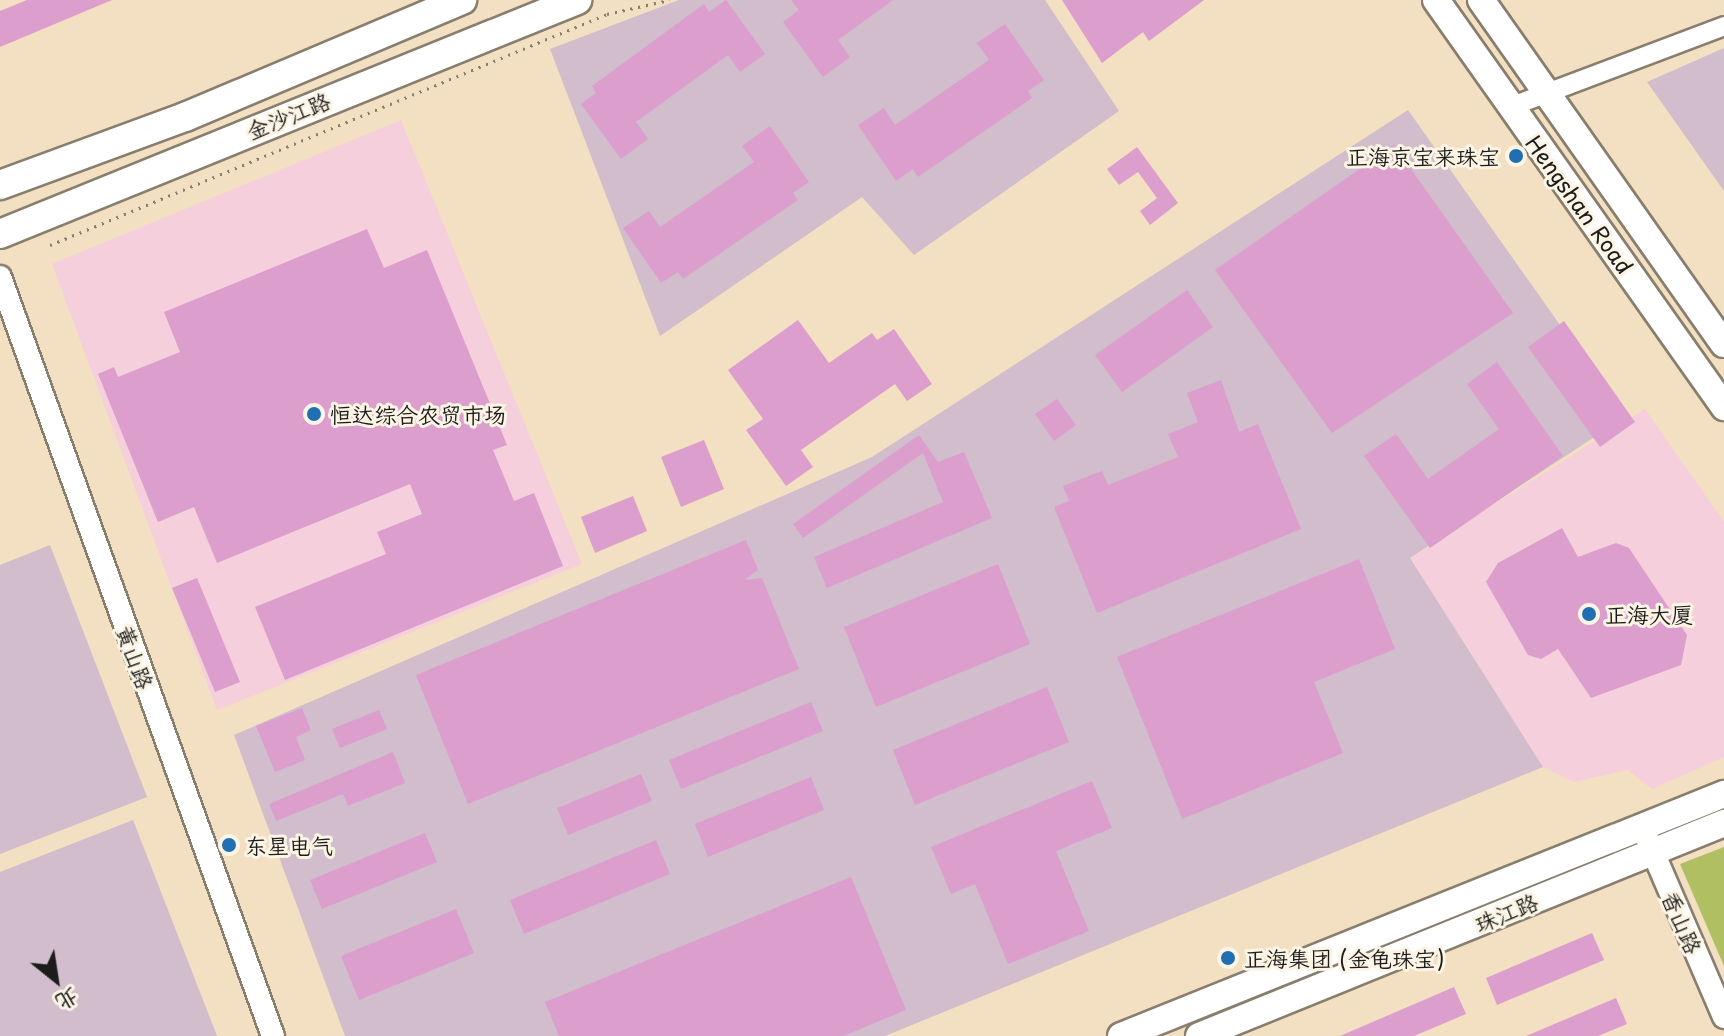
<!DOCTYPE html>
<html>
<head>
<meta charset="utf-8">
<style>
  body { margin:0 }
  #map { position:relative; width:1724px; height:1036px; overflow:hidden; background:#f3dfc1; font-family:"Playpen Sans","LXGW WenKai TC",sans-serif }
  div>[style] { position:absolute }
  .built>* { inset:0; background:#f5cfdb }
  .industrial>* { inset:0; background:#d1bdcc }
  .green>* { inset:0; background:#b0bf61 }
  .building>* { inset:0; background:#db9ecd }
  .path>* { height:3px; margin-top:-1.5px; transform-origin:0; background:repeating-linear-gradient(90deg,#887e6e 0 2px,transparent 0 8px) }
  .roads { filter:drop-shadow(2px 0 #887e6e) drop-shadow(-2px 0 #887e6e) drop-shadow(0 2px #887e6e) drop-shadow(0 -2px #887e6e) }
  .minor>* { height:18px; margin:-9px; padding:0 9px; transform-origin:9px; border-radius:9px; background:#fff }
  .tertiary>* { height:22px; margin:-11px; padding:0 11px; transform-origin:11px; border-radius:11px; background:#fff }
  .secondary>* { height:26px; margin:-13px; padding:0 13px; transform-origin:13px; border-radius:13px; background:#fff }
  .primary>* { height:28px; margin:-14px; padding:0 14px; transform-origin:14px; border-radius:14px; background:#fff }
  .dots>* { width:22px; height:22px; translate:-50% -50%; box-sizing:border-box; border:4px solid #fcf5e5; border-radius:50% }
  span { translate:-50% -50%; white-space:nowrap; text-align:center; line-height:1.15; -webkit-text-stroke:6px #fcf5e5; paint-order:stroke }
  .street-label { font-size:22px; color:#1c1c1c }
  .poi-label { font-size:22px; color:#1c1c1c }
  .right { translate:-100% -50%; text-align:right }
  .left { translate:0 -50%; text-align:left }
  .north { position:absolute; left:16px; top:940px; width:80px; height:80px; -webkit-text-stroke:6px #fcf5e5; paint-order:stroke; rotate:150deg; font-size:22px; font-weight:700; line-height:32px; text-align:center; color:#1c1c1c }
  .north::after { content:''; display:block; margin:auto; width:28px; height:36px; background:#1c1c1c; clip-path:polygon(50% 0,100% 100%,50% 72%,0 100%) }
</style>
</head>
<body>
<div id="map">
  <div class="built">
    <i style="clip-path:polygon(401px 120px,582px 564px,217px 710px,52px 264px)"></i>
    <i style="clip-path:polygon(1645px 409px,1724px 522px,1724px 757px,1652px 789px,1628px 770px,1573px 782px,1543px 767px,1410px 558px)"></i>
  </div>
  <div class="industrial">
    <i style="clip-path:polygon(679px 0,1045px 0,1119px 111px,914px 255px,862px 197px,660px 336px,550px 49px)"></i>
    <i style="clip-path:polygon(1724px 48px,1724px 191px,1647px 82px)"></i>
    <i style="clip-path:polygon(1408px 110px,1625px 417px,1410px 558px,1543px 767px,885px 1036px,345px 1036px,234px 735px,872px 457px)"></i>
    <i style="clip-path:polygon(50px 545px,147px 797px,0 854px,0 565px)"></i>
    <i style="clip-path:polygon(133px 820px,217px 1036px,0 1036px,0 872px)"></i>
  </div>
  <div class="green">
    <i style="clip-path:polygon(1724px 847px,1724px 966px,1680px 864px)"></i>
  </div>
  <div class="building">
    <i style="clip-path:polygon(27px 0,112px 0,0 47px,0 11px)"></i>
    <i style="clip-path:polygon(726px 0,765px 54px,740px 72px,728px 55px,636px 122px,648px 139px,621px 159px,581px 104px,596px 93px,592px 86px,704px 4px,709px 12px)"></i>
    <i style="clip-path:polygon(791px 0,893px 0,838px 40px,850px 57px,823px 77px,783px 22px,799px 10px)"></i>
    <i style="clip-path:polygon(1062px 0,1204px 0,1149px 41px,1143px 32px,1102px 63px)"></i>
    <i style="clip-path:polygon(1005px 24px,1044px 80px,1028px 91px,1032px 98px,918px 177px,913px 169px,896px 181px,858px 125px,884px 108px,895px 125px,989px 60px,977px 43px)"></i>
    <i style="clip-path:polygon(770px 126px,809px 182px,793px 193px,798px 200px,683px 279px,678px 272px,661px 283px,623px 228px,649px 211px,660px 227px,754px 162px,742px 146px)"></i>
    <i style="clip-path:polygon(1394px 145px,1513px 313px,1332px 433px,1215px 270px)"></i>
    <i style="clip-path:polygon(1137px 147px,1178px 203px,1150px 225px,1140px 211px,1157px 198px,1138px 172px,1119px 185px,1107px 169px)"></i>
    <i style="clip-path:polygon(367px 229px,384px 268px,427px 250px,507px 445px,493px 450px,514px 501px,534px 493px,563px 566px,285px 680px,255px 607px,386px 554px,377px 532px,422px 514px,410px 484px,217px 563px,194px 507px,158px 522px,98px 374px,114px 367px,118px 377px,180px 352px,164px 312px)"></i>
    <i style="clip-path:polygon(1187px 290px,1213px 327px,1122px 392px,1095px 355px)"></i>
    <i style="clip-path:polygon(798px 320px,829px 363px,872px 333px,877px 340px,894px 329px,932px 384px,907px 401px,895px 384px,801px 450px,813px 467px,786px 486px,746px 430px,763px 419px,728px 370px)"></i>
    <i style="clip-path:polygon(1564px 321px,1635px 422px,1600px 447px,1528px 347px)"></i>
    <i style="clip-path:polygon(1497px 362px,1563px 456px,1430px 548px,1364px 456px,1396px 434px,1428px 479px,1499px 429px,1467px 384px)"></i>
    <i style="clip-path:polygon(1221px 380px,1239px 432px,1258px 424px,1301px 529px,1097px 613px,1054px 507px,1069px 501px,1063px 486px,1102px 471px,1108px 485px,1178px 457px,1168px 434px,1198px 422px,1187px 393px)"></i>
    <i style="clip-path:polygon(1057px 399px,1076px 425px,1054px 441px,1035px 414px)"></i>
    <i style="clip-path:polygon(919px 435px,938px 462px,964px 452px,992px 518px,827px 588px,814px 557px,943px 502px,923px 453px,803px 538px,793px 524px)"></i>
    <i style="clip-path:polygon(704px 440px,724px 489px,681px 507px,661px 457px)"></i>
    <i style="clip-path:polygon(633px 496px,647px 531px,595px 553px,581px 517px)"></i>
    <i style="clip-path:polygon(1562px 528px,1578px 557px,1616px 543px,1629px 548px,1687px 635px,1681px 665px,1591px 698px,1558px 649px,1541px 659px,1528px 655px,1486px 582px,1498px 563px)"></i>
    <i style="clip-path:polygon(746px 540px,758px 570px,744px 580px,762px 578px,799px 669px,468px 804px,416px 675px)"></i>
    <i style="clip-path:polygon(1359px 559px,1395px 649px,1314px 682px,1343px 753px,1182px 819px,1117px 657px)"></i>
    <i style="clip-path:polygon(998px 564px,1030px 644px,876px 707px,844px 627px)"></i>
    <i style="clip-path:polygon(197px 578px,240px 682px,215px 692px,172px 588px)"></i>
    <i style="clip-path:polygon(1047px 687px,1069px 742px,915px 805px,893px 750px)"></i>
    <i style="clip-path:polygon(811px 702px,823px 731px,681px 789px,669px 760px)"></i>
    <i style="clip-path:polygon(302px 708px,311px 730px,296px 737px,305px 760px,275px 772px,256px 726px)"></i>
    <i style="clip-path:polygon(379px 710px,387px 729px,340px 748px,332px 729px)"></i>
    <i style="clip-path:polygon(393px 752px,405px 783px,348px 806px,343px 794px,276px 821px,269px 804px)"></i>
    <i style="clip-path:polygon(641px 774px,652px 801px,568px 835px,557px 808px)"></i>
    <i style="clip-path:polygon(811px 777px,824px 810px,708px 857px,695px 824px)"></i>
    <i style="clip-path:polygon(1092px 781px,1112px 828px,1056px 851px,1089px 931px,1008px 964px,975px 884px,951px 894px,931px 847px)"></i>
    <i style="clip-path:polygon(425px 833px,437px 862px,322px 909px,310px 880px)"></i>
    <i style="clip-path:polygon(656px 840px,670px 874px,524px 934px,510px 900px)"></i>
    <i style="clip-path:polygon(851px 877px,906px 1010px,843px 1036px,559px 1036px,545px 1002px)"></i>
    <i style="clip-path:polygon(456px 909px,474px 953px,359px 1000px,341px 956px)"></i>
    <i style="clip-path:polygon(1592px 933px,1604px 960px,1497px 1005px,1486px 978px)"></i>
    <i style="clip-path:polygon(1454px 987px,1466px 1014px,1414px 1036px,1340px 1036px)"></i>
    <i style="clip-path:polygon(1616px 998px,1627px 1024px,1598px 1036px,1526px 1036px)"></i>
  </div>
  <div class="path">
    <i style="left:50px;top:245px;width:603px;rotate:-22.52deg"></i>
    <i style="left:607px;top:14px;width:64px;rotate:-12.7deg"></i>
  </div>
  <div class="roads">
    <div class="minor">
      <i style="left:1510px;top:107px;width:229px;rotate:-20.7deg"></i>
    </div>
    <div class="tertiary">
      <i style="left:0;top:277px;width:807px;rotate:70.22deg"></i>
      <i style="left:1647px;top:838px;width:195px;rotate:66.7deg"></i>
    </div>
    <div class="secondary">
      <i style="left:1436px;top:0;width:499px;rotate:54.7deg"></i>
      <i style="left:1481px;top:0;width:421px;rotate:54.8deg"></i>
      <i style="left:1121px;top:1036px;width:650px;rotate:-21.87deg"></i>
      <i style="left:1199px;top:1036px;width:567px;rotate:-22.08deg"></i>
    </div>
    <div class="primary">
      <i style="left:0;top:185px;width:197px;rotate:-20.2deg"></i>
      <i style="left:185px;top:117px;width:301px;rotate:-22.9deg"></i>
      <i style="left:0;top:234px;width:623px;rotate:-22.07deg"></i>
    </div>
  </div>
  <div class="dots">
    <i style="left:1516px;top:156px;background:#1f6fb2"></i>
    <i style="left:314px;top:414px;background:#1f6fb2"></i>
    <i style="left:1589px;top:614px;background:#1f6fb2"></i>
    <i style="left:229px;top:845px;background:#1f6fb2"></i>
    <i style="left:1228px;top:958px;background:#1f6fb2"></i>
  </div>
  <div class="street-label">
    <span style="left:288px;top:115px;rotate:-22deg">金沙江路</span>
    <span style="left:1580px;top:204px;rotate:54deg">Hengshan Road</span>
    <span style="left:136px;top:657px;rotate:70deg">黄山路</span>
    <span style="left:1506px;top:912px;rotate:-22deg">珠江路</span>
    <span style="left:1683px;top:922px;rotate:67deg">香山路</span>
  </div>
  <div class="poi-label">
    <span class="right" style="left:1500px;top:156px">正海京宝来珠宝</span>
    <span class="left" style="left:330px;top:414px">恒达综合农贸市场</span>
    <span class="left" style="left:1605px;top:614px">正海大厦</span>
    <span class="left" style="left:245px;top:845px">东星电气</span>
    <span class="left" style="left:1244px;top:958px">正海集团 (金龟珠宝)</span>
  </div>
  <div class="north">北</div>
</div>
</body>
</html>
